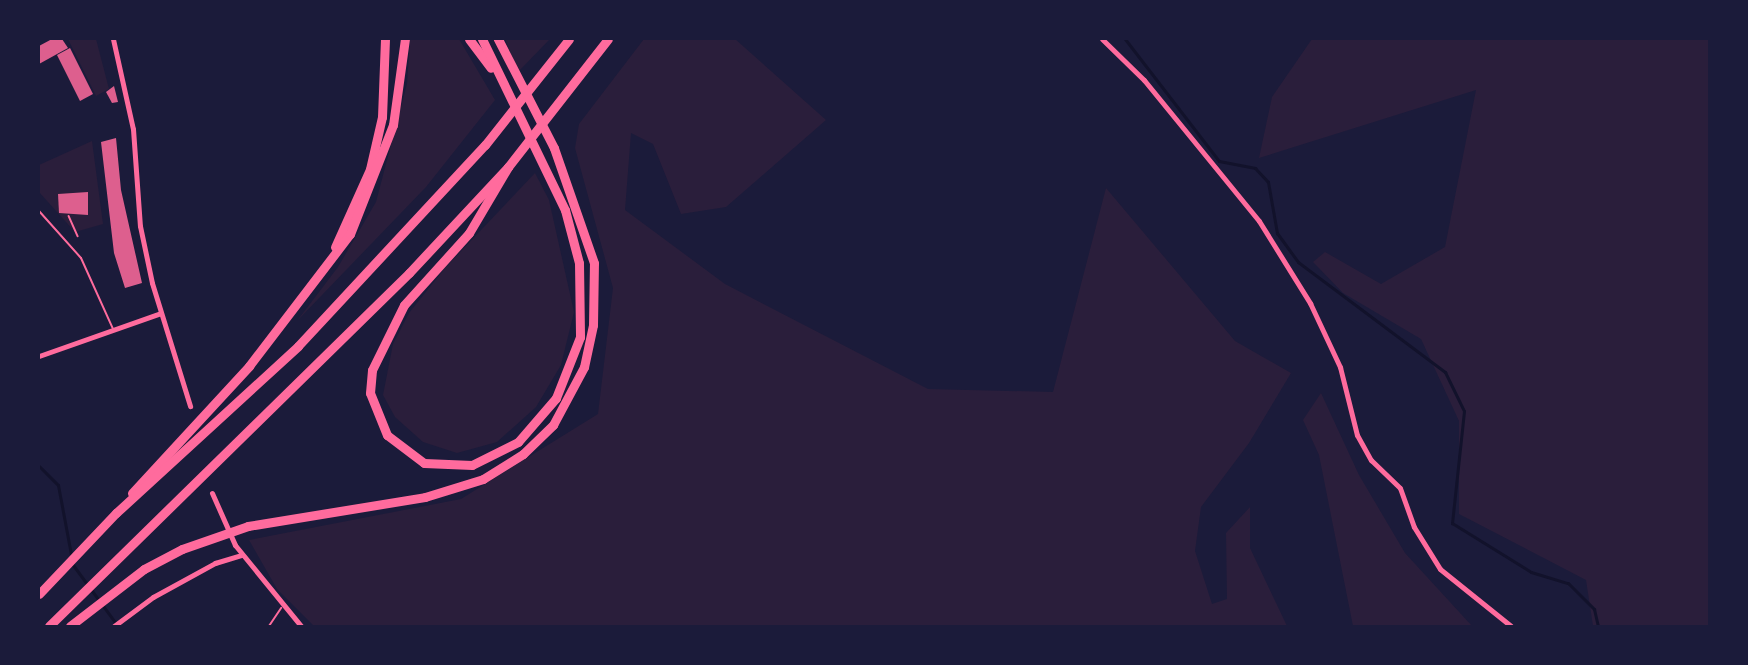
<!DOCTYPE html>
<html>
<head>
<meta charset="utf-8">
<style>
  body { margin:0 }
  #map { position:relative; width:1748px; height:665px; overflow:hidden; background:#1b1b3a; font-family:"IBM Plex Sans",sans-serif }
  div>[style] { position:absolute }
  .green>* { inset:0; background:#2a1e3b }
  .stream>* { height:3px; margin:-1.5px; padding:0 1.5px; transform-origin:1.5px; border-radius:1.5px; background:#12122b }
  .building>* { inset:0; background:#dd5f8e }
  .path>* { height:1.5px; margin:-0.75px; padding:0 0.75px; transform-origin:0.75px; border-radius:0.75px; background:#ff6b9d }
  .service>* { height:2px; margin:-1px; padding:0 1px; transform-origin:1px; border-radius:1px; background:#ff6b9d }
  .minor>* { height:5px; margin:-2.5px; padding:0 2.5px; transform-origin:2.5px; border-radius:2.5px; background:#ff6b9d }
  .motorway>* { height:9px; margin:-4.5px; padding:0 4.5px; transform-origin:4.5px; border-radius:4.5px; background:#ff6b9d }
  span { translate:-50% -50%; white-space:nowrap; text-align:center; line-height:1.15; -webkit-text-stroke:5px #1b1b3a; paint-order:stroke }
  .frame { position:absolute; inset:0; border:40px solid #1b1b3a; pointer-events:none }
</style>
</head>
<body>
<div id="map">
  <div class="green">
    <i style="clip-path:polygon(68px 39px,96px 39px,109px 89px,96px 96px)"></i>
    <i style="clip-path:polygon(410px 39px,459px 39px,495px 100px,426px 187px,297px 321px,338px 267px,376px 202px,407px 84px)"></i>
    <i style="clip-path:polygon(505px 39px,550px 39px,518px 72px)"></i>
    <i style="clip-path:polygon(644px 39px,735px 39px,826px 120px,726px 207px,681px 214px,653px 144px,631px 133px,625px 210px,725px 284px,928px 389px,1053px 392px,1106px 188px,1235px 341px,1291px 373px,1249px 443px,1201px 507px,1195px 551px,1212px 604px,1227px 599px,1226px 533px,1250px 507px,1250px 548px,1287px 626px,314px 626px,277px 589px,249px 540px,461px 499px,598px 414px,613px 288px,575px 148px,579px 124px)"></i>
    <i style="clip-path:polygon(1312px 39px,1709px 39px,1709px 626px,1593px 626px,1586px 580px,1459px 514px,1459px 421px,1421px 339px,1343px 293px,1313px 262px,1325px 252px,1381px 284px,1445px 247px,1476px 90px,1259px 158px,1272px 97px)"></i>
    <i style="clip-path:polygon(92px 141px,103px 224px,75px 232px,39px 192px,39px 165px)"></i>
    <i style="clip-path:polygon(535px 173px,549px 200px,574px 312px,561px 365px,536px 407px,497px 442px,457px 453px,423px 442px,395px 417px,383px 395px,393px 344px,409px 313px,445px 268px)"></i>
    <i style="clip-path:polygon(1321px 393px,1359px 475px,1405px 553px,1472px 626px,1353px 626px,1319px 455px,1303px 420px)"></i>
  </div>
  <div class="stream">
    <i style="left:1125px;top:39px;width:154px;rotate:52.4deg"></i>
    <i style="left:1219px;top:161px;width:37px;rotate:11deg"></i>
    <i style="left:1255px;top:168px;width:19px;rotate:47deg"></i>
    <i style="left:1268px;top:182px;width:52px;rotate:80deg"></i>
    <i style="left:1277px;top:233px;width:36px;rotate:54deg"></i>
    <i style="left:1298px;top:262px;width:184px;rotate:36.8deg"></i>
    <i style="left:1445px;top:372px;width:43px;rotate:64deg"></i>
    <i style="left:1464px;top:411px;width:113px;rotate:96.1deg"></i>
    <i style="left:1452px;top:523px;width:93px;rotate:31.8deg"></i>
    <i style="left:1531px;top:572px;width:39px;rotate:17deg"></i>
    <i style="left:1568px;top:583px;width:37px;rotate:45deg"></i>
    <i style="left:1594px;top:609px;width:17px;rotate:77deg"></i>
    <i style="left:39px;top:466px;width:27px;rotate:45deg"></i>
    <i style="left:58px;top:485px;width:81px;rotate:79.4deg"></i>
    <i style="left:73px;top:565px;width:74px;rotate:53.7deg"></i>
  </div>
  <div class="building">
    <i style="clip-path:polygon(52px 39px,62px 39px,68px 48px,39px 64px,39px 46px)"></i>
    <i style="clip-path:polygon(70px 48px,93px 94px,80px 101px,57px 55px)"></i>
    <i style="clip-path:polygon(114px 86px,118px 102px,112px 103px,106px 92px)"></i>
    <i style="clip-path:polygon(116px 138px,121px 190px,142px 283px,125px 288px,114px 253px,101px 142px)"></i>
    <i style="clip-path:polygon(88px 192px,88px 215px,59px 213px,58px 194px)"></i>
  </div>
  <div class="path">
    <i style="left:69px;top:216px;width:22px;rotate:66deg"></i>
  </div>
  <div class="service">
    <i style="left:39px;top:211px;width:63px;rotate:48.2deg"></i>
    <i style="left:81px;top:258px;width:78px;rotate:65.7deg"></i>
    <i style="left:269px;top:626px;width:22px;rotate:-56deg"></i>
  </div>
  <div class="minor">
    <i style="left:113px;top:39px;width:92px;rotate:77.5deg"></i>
    <i style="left:133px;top:129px;width:97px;rotate:85.9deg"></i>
    <i style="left:140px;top:226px;width:58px;rotate:78.1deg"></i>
    <i style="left:152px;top:283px;width:129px;rotate:72.8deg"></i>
    <i style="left:1102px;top:39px;width:59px;rotate:44.3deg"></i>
    <i style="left:1144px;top:80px;width:182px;rotate:50.8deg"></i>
    <i style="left:1259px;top:221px;width:97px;rotate:58.1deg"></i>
    <i style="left:1310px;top:303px;width:71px;rotate:64.9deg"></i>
    <i style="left:1340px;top:367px;width:70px;rotate:76deg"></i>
    <i style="left:1357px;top:435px;width:29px;rotate:61deg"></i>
    <i style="left:1371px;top:460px;width:40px;rotate:44deg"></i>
    <i style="left:1400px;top:488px;width:41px;rotate:70.3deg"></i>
    <i style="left:1414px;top:527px;width:49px;rotate:58.2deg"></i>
    <i style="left:1440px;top:569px;width:91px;rotate:38.8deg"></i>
    <i style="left:39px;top:356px;width:129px;rotate:-19.4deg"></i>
    <i style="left:212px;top:493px;width:57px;rotate:66.1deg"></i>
    <i style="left:235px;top:545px;width:104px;rotate:50.8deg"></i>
    <i style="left:114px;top:626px;width:49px;rotate:-36.6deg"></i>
    <i style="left:153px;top:597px;width:71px;rotate:-28.7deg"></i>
    <i style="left:215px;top:563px;width:28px;rotate:-17deg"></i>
  </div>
  <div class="motorway">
    <i style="left:469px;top:39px;width:36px;rotate:53deg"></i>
    <i style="left:482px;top:39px;width:190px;rotate:64.1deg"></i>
    <i style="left:565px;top:210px;width:55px;rotate:75.2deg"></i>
    <i style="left:579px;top:263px;width:74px;rotate:89.2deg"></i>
    <i style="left:580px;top:337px;width:66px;rotate:111.5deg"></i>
    <i style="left:556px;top:398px;width:58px;rotate:130.8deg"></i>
    <i style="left:518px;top:442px;width:51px;rotate:153.4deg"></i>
    <i style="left:472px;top:465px;width:48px;rotate:-177.6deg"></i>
    <i style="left:424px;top:463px;width:46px;rotate:-142.9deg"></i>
    <i style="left:387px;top:435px;width:45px;rotate:-112deg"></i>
    <i style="left:370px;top:393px;width:23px;rotate:-85deg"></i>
    <i style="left:372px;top:370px;width:72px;rotate:-63.8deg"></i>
    <i style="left:404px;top:305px;width:97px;rotate:-47.9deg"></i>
    <i style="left:469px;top:233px;width:77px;rotate:-59.4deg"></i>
    <i style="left:335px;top:247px;width:85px;rotate:-65.8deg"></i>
    <i style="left:370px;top:169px;width:53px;rotate:-77deg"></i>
    <i style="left:382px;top:117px;width:78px;rotate:-87.8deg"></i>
    <i style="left:132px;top:493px;width:173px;rotate:-47.3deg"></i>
    <i style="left:249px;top:366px;width:166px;rotate:-52.6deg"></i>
    <i style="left:350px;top:234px;width:117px;rotate:-68.5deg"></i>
    <i style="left:393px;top:125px;width:87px;rotate:-82.1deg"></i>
    <i style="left:39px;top:594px;width:112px;rotate:-46.5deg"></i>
    <i style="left:116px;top:513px;width:247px;rotate:-42.5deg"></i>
    <i style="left:298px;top:346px;width:275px;rotate:-47.1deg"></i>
    <i style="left:485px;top:145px;width:135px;rotate:-51.6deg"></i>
    <i style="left:49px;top:626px;width:504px;rotate:-44.44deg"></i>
    <i style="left:409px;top:273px;width:145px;rotate:-47deg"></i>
    <i style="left:508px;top:167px;width:162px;rotate:-52deg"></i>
    <i style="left:70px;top:626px;width:93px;rotate:-37.6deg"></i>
    <i style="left:144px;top:569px;width:43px;rotate:-27.8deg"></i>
    <i style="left:182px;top:549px;width:70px;rotate:-19.2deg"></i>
    <i style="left:248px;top:526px;width:179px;rotate:-9.3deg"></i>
    <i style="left:425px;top:497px;width:61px;rotate:-17.2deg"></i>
    <i style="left:483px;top:479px;width:47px;rotate:-32deg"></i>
    <i style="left:523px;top:454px;width:42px;rotate:-44deg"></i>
    <i style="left:553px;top:425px;width:66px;rotate:-61.9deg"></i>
    <i style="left:584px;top:367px;width:43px;rotate:-77.9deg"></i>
    <i style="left:593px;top:325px;width:62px;rotate:-89.1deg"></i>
    <i style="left:594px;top:263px;width:122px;rotate:-109.2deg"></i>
    <i style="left:554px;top:148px;width:123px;rotate:-117.2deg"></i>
  </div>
  <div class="frame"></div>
</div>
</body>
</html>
